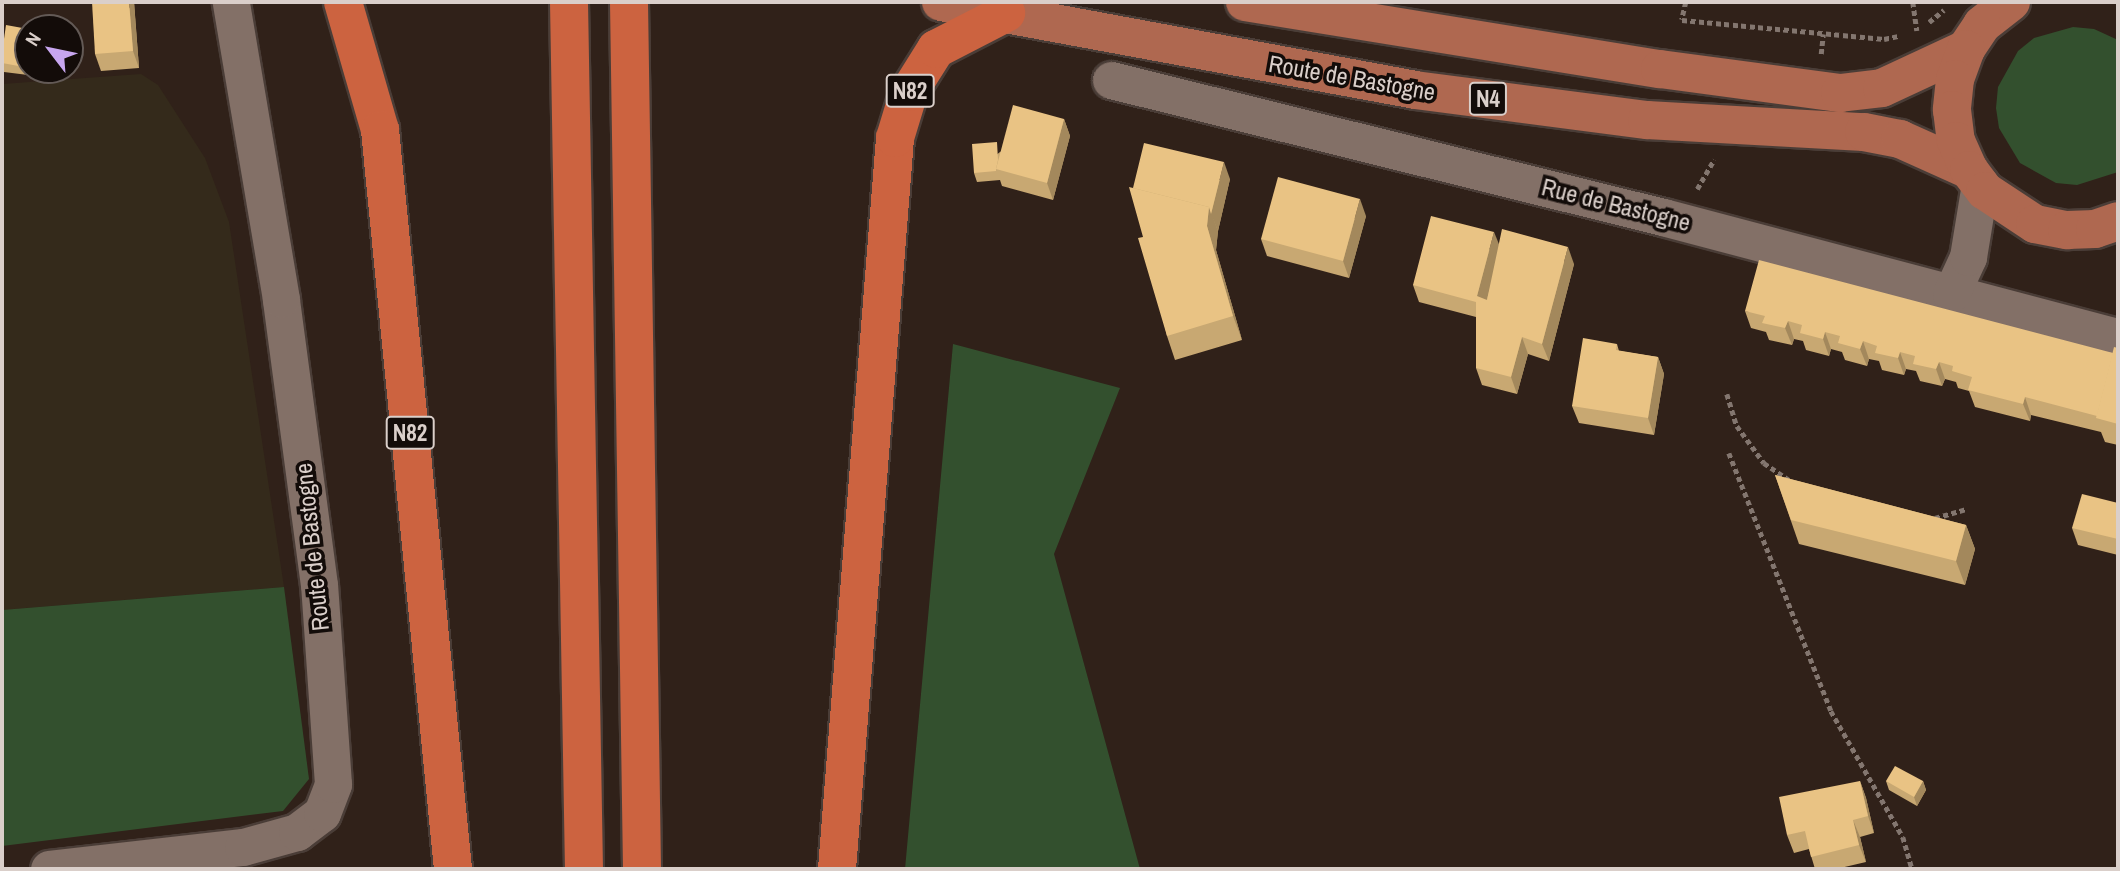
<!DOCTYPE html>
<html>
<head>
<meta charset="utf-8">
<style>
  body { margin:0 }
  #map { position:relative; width:2120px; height:871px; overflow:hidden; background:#302119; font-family:"Archivo Narrow",sans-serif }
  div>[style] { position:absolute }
  .commercial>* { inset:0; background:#342a1b }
  .green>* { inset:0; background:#33502e }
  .path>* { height:4.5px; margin-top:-2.25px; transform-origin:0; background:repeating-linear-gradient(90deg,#83766f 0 5px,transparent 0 8.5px) }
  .roads { filter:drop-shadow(2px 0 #4a3d37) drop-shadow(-2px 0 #4a3d37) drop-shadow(0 2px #4a3d37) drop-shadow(0 -2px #4a3d37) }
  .minor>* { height:37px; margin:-18.5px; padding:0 18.5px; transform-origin:18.5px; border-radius:18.5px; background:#837067 }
  .major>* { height:38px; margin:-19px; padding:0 19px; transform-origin:19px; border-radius:19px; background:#af6850 }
  .highway>* { height:38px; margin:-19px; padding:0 19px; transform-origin:19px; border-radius:19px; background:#cc6340 }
  .wall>* { inset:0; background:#c8a872 }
  .shaded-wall>* { inset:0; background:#a3885c }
  .building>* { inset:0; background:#e9c384 }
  span { translate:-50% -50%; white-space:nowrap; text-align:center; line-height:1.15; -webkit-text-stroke:7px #130c09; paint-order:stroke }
  .shield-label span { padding:2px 5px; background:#130c09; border:2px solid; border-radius:5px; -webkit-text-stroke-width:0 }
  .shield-label { font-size:23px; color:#dacfca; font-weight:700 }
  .street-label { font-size:24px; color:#dacfca }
  .frame { position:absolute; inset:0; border:4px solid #dacfca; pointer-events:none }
  .north { position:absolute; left:14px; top:14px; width:70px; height:70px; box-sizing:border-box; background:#130c09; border:2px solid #635a56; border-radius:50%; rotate:302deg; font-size:19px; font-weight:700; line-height:28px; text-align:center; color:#dacfca }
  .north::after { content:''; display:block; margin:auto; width:24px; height:32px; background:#c7a6ef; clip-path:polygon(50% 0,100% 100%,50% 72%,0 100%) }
</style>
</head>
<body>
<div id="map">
  <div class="commercial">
    <i style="clip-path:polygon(141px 74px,158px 85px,205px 158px,229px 222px,284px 587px,2px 610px,2px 84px)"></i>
  </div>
  <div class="green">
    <i style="clip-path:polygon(2073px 27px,2094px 29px,2118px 40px,2118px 172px,2077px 185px,2056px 183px,2020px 163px,1999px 128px,1996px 108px,1998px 87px,2018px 51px,2034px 38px)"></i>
    <i style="clip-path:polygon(953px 344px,1120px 388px,1054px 554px,1140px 869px,905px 869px)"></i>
    <i style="clip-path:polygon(284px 587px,309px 779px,283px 811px,2px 846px,2px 610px)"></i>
  </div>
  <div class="path">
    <i style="left:1686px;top:2px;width:18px;rotate:103deg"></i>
    <i style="left:1682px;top:20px;width:203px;rotate:5.4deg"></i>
    <i style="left:1884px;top:39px;width:14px;rotate:-12deg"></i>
    <i style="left:1913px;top:2px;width:29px;rotate:82deg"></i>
    <i style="left:1929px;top:22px;width:19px;rotate:-39deg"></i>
    <i style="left:1821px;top:54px;width:20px;rotate:-84deg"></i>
    <i style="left:1697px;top:189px;width:34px;rotate:-60deg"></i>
    <i style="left:1727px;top:394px;width:34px;rotate:73deg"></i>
    <i style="left:1737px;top:426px;width:46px;rotate:53.9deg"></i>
    <i style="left:1764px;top:463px;width:30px;rotate:34deg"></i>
    <i style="left:1729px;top:453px;width:277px;rotate:68.4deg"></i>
    <i style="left:1831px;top:711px;width:145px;rotate:60.3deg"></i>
    <i style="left:1903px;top:837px;width:33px;rotate:74deg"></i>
    <i style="left:1935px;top:518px;width:33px;rotate:-16deg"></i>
  </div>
  <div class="roads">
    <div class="minor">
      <i style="left:1111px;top:80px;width:569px;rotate:13.94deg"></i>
      <i style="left:1663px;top:217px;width:471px;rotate:14.8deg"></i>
      <i style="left:1951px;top:294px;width:41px;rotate:-65.3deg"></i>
      <i style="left:1968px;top:257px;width:74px;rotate:-80.7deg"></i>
      <i style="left:49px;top:869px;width:195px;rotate:-6.5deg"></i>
      <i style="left:243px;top:847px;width:56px;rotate:-15.5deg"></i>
      <i style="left:297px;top:832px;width:31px;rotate:-37deg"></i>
      <i style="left:322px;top:813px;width:31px;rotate:-69deg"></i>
      <i style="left:333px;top:784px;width:199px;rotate:-94deg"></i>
      <i style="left:319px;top:585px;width:289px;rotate:-97.6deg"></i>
      <i style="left:281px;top:299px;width:301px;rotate:-99.6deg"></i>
    </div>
    <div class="major">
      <i style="left:941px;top:2px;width:482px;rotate:10.5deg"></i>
      <i style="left:1415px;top:90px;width:234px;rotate:7.4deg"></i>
      <i style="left:1647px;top:120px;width:217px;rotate:3.2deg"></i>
      <i style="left:1864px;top:132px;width:37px;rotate:11deg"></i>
      <i style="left:1900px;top:139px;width:76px;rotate:24.2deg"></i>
      <i style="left:1245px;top:2px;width:420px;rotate:9.2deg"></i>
      <i style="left:1660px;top:69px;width:182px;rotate:7.6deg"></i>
      <i style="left:1840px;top:93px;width:42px;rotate:-6.8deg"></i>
      <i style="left:1882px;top:88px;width:93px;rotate:-24.9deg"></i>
      <i style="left:2011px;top:2px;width:37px;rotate:142deg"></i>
      <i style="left:1982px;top:25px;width:29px;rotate:124deg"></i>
      <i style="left:1966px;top:49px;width:32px;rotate:110deg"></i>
      <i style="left:1955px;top:79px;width:31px;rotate:96deg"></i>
      <i style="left:1952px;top:110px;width:31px;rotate:83deg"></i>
      <i style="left:1956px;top:141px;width:32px;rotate:66deg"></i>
      <i style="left:1969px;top:170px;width:26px;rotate:53deg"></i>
      <i style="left:1985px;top:191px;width:60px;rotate:33.4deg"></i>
      <i style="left:2035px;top:224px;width:33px;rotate:11deg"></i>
      <i style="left:2067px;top:230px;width:28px;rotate:-2deg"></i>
      <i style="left:2095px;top:229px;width:24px;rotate:-19deg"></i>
    </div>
    <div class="highway">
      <i style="left:343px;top:2px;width:133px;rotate:73.9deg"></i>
      <i style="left:380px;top:130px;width:743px;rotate:84.36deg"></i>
      <i style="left:569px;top:2px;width:867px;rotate:89.01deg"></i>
      <i style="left:629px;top:2px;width:867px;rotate:89.14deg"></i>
      <i style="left:837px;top:869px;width:733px;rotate:-85.46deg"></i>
      <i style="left:895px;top:138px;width:48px;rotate:-73.1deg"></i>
      <i style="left:909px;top:92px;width:51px;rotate:-57.9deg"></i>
      <i style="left:936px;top:49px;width:79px;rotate:-27.2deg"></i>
    </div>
  </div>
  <div class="wall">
    <i style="clip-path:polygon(134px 2px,139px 68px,101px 71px,95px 54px)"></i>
    <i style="clip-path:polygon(28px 29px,28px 75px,4px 72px,2px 67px,2px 53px)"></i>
    <i style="clip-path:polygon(1064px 119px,1070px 136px,1053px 200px,1002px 186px,1000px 180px,977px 182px,974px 173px,1000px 152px)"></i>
    <i style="clip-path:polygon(1230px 179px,1218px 231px,1216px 250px,1242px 340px,1175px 360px,1167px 336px,1133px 188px)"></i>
    <i style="clip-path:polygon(1366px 216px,1349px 278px,1267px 256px,1261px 239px)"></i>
    <i style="clip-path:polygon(1499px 245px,1574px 264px,1549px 361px,1528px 354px,1517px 394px,1482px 385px,1476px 368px,1476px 317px,1419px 302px,1413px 285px)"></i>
    <i style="clip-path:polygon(1745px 311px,2113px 353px,2118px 348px,2118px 445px,2105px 442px,2101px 432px,2031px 415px,2030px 421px,1975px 407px,1969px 391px,1958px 388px,1956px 382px,1945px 379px,1942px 386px,1920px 381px,1916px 371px,1906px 369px,1904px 375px,1882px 370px,1879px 361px,1869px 359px,1867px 366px,1845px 360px,1842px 352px,1831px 349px,1829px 356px,1806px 350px,1803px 341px,1794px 339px,1792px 345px,1769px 340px,1766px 332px,1751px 328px)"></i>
    <i style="clip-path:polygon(1617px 344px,1619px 351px,1658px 357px,1664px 374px,1654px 435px,1579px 423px,1572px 406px)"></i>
    <i style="clip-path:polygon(1775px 475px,1966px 525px,1975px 549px,1965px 585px,1799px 544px)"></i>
    <i style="clip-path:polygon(2118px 503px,2118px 555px,2078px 545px,2072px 528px)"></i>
    <i style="clip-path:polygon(1860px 781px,1866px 798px,1874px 833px,1860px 837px,1866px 862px,1836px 869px,1815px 869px,1809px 849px,1794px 853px,1787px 835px)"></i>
    <i style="clip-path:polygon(1886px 781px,1923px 781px,1926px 790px,1917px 806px,1889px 790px)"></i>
  </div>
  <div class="shaded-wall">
    <i style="clip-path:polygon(129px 2px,134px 2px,139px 68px,133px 51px)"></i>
    <i style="clip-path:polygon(28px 44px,29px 70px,28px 75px,24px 67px)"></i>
    <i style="clip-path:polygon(1064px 119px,1070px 136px,1053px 200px,1047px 183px)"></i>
    <i style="clip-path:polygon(1224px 162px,1230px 179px,1218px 231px,1211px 214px)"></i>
    <i style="clip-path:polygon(1360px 199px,1366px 216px,1349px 278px,1343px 261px)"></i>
    <i style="clip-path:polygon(1209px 207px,1218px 231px,1216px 250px,1242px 340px,1233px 316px,1207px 226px)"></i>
    <i style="clip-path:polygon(1494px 232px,1501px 249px,1483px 313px,1477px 296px)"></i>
    <i style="clip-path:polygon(1568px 247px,1574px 264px,1549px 361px,1542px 344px)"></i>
    <i style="clip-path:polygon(1788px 321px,1794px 339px,1792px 345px,1785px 328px)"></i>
    <i style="clip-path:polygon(1825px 332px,1831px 349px,1829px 356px,1823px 339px)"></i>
    <i style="clip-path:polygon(1522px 337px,1528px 354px,1517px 394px,1511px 377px)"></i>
    <i style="clip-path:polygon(1863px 341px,1869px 359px,1867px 366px,1860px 349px)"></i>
    <i style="clip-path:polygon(1900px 352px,1906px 369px,1904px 375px,1898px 358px)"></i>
    <i style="clip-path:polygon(1658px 357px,1664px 374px,1654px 435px,1648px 418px)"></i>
    <i style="clip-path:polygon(1939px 362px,1945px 379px,1942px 386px,1936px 369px)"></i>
    <i style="clip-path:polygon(2025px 397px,2031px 415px,2030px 421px,2023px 404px)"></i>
    <i style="clip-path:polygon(1966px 525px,1975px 549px,1965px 585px,1956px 561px)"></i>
    <i style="clip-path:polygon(1860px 781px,1866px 798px,1874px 833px,1868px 816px)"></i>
    <i style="clip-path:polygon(1923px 781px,1926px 790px,1917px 806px,1914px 797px)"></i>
    <i style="clip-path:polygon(1853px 820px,1860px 837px,1866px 862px,1859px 845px)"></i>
  </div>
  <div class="building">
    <i style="clip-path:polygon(92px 2px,129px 2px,133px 51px,95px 54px)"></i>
    <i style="clip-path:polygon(6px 25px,28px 29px,28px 44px,24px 67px,2px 63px,2px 53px)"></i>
    <i style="clip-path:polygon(1013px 105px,1064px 119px,1047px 183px,996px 169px)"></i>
    <i style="clip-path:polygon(997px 142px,998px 160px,996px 169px,996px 171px,974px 173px,972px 144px)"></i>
    <i style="clip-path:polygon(1144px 143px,1224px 162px,1211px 214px,1209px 207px,1133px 188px)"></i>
    <i style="clip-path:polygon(1278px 177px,1360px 199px,1343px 261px,1261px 239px)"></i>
    <i style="clip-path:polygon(1129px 187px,1209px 207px,1207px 226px,1233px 316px,1167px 336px,1138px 238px,1143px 237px)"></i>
    <i style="clip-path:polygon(1431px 216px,1494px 232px,1477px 296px,1487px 300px,1502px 229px,1568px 247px,1542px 344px,1522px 337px,1511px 377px,1476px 368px,1476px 302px,1413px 285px)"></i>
    <i style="clip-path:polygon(1759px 260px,2113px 353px,2097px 416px,2025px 397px,2023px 404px,1968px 390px,1972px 377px,1952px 371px,1953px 366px,1939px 362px,1936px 369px,1913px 364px,1915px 356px,1900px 352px,1898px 358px,1875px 353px,1877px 346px,1863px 341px,1860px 349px,1838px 343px,1840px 336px,1825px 332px,1823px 339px,1800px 333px,1802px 325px,1788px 321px,1785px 328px,1762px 323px,1765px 316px,1745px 311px)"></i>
    <i style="clip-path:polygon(1583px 338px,1617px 344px,1616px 350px,1658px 357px,1648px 418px,1572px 406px)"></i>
    <i style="clip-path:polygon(2114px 347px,2118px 348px,2118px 424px,2096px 418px)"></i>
    <i style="clip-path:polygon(1775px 475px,1966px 525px,1956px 561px,1791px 520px)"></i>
    <i style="clip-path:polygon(2082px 494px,2118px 503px,2118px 539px,2072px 528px)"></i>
    <i style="clip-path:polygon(1895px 766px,1923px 781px,1914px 797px,1886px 781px)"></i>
    <i style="clip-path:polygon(1860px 781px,1868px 816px,1853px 820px,1859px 845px,1811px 857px,1805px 831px,1787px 835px,1779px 797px)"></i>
  </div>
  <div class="shield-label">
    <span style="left:910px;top:91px">N82</span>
    <span style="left:1488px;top:99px">N4</span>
    <span style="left:410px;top:433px">N82</span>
  </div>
  <div class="street-label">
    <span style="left:1352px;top:78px;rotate:10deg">Route de Bastogne</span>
    <span style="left:1616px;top:205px;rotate:14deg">Rue de Bastogne</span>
    <span style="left:312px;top:547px;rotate:-96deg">Route de Bastogne</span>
  </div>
  <div class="frame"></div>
  <div class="north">N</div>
</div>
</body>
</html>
